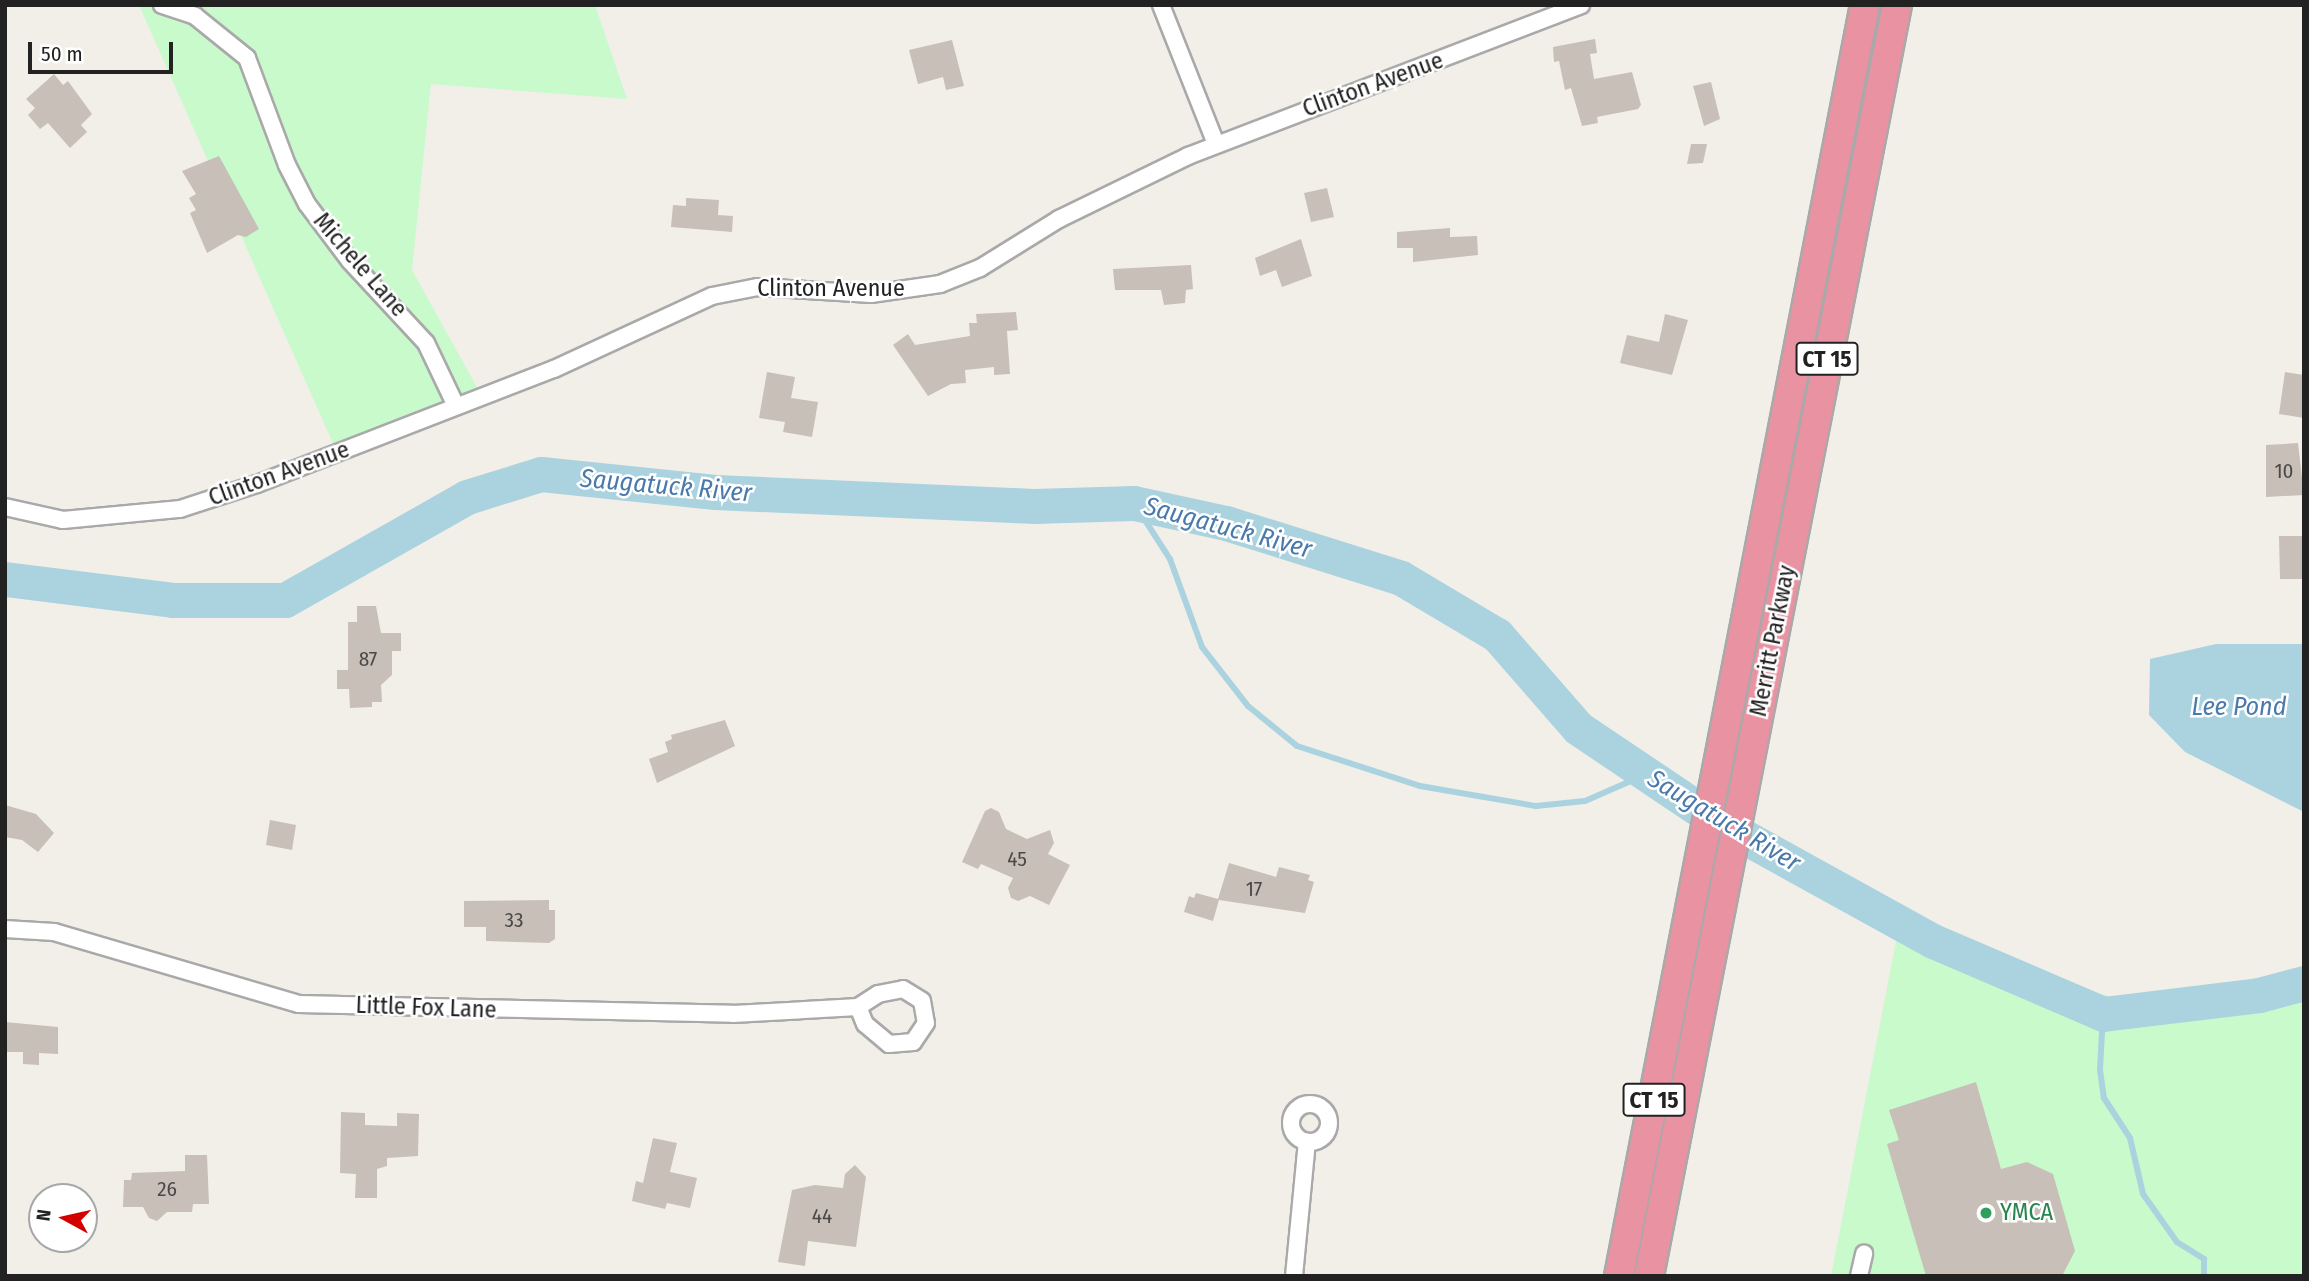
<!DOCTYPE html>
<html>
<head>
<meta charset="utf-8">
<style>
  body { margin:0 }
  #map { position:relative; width:2309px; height:1281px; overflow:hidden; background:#f2efe9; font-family:"Fira Sans Condensed",sans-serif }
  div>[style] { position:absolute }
  .park>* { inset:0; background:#c8facc }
  .water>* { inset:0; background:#aad3df }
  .stream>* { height:6px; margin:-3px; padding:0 3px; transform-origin:3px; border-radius:3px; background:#aad3df }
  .river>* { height:35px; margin:-17.5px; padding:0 17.5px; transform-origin:17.5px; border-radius:17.5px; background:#aad3df }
  .building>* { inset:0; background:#c7bfb8 }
  .roads { filter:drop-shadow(2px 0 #a9a9a9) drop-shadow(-2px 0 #a9a9a9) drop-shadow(0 2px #a9a9a9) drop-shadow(0 -2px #a9a9a9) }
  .street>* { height:16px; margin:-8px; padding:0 8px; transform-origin:8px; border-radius:8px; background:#fff }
  .street>.ring { margin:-8px; padding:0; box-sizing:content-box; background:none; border:16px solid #fff; border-radius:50% }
  .highway>* { height:28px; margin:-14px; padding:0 14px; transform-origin:14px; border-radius:14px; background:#e892a2 }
  .dots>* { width:19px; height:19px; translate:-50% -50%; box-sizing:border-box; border:4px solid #fff; border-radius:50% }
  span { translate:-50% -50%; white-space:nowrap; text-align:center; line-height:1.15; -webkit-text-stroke:5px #fff; paint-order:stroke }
  .number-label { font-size:21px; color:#4b4948 }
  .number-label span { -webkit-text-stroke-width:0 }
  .shield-label span { padding:2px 5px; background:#fff; border:2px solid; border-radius:5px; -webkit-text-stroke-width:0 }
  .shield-label { font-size:23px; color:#222; font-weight:700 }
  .street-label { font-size:24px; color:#222 }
  .leisure-label { font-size:24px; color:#27864d }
  .left { translate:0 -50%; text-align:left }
  .water-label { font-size:26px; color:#4a7aab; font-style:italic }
  .frame { position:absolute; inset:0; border:7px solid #222; pointer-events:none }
  .north { position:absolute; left:28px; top:1183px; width:70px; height:70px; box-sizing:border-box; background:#fff; border:2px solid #a7a7a7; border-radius:50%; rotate:278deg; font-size:19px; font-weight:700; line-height:28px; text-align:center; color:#222 }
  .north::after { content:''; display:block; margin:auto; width:24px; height:32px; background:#d40000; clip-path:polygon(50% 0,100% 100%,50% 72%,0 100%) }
  .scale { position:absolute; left:28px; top:42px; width:145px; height:32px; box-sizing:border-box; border:4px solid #222; border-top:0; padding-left:9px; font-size:21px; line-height:24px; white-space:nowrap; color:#222; -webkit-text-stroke:5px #fff; paint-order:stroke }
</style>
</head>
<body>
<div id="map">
  <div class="park">
    <i style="clip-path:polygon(139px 5px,595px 5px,627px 99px,431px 84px,412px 270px,484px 400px,339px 457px)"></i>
    <i style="clip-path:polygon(1898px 931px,1963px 965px,2110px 996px,2304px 1002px,2304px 1276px,1831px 1276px)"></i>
  </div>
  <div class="water">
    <i style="clip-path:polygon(2216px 644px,2304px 644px,2304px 812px,2185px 752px,2149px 715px,2150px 659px)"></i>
  </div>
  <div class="stream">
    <i style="left:1134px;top:503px;width:67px;rotate:57.3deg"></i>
    <i style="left:1170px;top:559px;width:94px;rotate:70deg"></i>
    <i style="left:1202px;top:647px;width:75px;rotate:52.1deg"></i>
    <i style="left:1248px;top:706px;width:63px;rotate:39.2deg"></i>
    <i style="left:1297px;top:746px;width:129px;rotate:18deg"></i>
    <i style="left:1420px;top:786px;width:118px;rotate:9.8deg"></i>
    <i style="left:1536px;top:806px;width:49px;rotate:-5.8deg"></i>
    <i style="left:1585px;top:801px;width:70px;rotate:-23.6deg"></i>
    <i style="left:2103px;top:1014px;width:56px;rotate:93.1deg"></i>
    <i style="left:2100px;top:1070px;width:28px;rotate:82deg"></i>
    <i style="left:2104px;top:1098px;width:48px;rotate:57deg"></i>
    <i style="left:2130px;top:1138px;width:57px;rotate:76.9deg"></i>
    <i style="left:2143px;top:1194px;width:59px;rotate:54.7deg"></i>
    <i style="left:2177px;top:1242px;width:32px;rotate:32deg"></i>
    <i style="left:2204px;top:1259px;width:17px;rotate:90deg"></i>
  </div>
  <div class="river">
    <i style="left:5px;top:579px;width:169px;rotate:7.1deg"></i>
    <i style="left:173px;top:600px;width:112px"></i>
    <i style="left:285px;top:600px;width:209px;rotate:-29.5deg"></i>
    <i style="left:467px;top:497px;width:77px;rotate:-17.3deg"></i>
    <i style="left:541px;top:474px;width:175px;rotate:5.9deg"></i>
    <i style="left:715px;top:492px;width:318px;rotate:2.5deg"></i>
    <i style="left:1033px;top:506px;width:101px;rotate:-1.7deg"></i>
    <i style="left:1134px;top:503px;width:94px;rotate:12.3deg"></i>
    <i style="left:1226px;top:523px;width:183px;rotate:17.4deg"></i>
    <i style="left:1401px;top:578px;width:112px;rotate:30.7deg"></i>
    <i style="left:1497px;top:635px;width:123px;rotate:48.9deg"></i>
    <i style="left:1578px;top:728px;width:172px;rotate:33.9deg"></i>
    <i style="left:1721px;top:824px;width:242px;rotate:28.9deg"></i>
    <i style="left:1933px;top:941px;width:185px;rotate:23.2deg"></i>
    <i style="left:2103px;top:1014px;width:157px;rotate:-6.9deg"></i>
    <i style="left:2259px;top:995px;width:47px;rotate:-14.9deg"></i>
  </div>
  <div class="building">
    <i style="clip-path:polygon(1595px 39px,1597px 53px,1590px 54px,1594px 79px,1632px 72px,1641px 105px,1638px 109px,1597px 117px,1598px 123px,1582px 126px,1571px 88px,1565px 90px,1559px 61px,1554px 62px,1553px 47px)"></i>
    <i style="clip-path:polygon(952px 40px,964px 86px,946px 90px,943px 77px,918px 84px,909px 50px)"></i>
    <i style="clip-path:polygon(54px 74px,63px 85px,68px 81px,92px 114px,81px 125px,87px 132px,70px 148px,48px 123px,40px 129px,28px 115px,35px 108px,26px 99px)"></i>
    <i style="clip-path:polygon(1711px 82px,1720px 119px,1704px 126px,1693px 86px)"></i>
    <i style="clip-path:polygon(1691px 144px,1707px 144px,1703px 163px,1687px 164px)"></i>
    <i style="clip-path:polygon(219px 156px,259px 229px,246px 237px,238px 235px,207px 253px,190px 213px,196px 210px,189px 198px,196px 194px,182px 171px)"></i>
    <i style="clip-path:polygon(1327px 188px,1334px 217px,1311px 222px,1304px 193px)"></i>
    <i style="clip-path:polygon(686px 198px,719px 200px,718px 215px,733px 216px,732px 232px,671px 227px,673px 205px,686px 206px)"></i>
    <i style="clip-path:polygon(1450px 228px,1450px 237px,1477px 236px,1478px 255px,1413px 262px,1413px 248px,1397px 248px,1397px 232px)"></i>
    <i style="clip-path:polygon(1301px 239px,1312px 276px,1282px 287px,1276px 270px,1260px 276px,1255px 258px)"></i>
    <i style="clip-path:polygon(1191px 265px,1193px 289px,1186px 290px,1185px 303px,1164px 305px,1161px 290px,1115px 290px,1113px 269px)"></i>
    <i style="clip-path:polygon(1016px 312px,1018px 330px,1007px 331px,1010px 374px,994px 375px,994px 367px,965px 370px,966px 383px,951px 384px,928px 396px,893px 345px,908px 334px,915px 345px,970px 336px,969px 323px,977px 323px,976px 314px)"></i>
    <i style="clip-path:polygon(1665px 314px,1688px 320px,1672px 375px,1620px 363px,1627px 335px,1659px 342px)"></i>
    <i style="clip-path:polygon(767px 372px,795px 377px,791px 398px,818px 402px,812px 437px,783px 432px,785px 422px,759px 418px)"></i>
    <i style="clip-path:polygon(2285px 372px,2304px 375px,2304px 418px,2279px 414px)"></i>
    <i style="clip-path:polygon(2298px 443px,2304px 495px,2266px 497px,2266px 445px)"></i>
    <i style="clip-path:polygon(2279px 536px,2304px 536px,2304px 579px,2280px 579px)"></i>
    <i style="clip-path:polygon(357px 606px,376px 606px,381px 633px,401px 633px,401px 651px,392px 651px,392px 675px,381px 685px,382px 702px,372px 702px,372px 707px,350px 708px,349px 689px,337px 689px,337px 670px,348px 670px,348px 622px,357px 622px)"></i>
    <i style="clip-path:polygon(725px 720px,735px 746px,657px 783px,649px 759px,668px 752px,665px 742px,672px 739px,671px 735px)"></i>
    <i style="clip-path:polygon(5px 805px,36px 814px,54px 833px,38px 852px,22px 840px,5px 837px)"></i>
    <i style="clip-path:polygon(991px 808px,999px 812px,1006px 829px,1027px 839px,1050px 830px,1054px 843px,1048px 854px,1070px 865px,1049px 905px,1030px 896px,1018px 901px,1011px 898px,1008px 888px,1013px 878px,981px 864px,978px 869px,962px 862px,985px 811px)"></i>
    <i style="clip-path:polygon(270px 820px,296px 825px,292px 850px,266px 845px)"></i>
    <i style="clip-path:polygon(1229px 863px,1276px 877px,1279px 867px,1310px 875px,1308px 880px,1314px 882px,1305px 913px,1219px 900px,1213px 921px,1184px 912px,1189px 896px,1194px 898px,1196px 893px,1218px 899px)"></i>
    <i style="clip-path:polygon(549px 900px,549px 910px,555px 910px,555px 939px,549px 943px,486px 941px,486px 927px,464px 927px,464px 901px)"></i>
    <i style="clip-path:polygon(5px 1022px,58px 1027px,58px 1054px,39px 1053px,39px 1065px,23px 1064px,23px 1052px,5px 1052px)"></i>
    <i style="clip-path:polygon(1976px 1082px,2001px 1169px,2027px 1162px,2053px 1174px,2075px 1251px,2062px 1276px,1926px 1276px,1887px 1144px,1899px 1140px,1889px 1110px)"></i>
    <i style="clip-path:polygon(341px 1112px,365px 1113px,365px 1125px,397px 1126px,397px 1113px,419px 1114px,418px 1156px,387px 1158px,387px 1166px,377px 1169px,377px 1198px,355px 1198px,356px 1174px,340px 1173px)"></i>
    <i style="clip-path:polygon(653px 1138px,677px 1143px,670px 1172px,697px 1178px,690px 1208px,667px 1203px,665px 1209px,632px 1201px,636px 1181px,643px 1183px)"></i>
    <i style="clip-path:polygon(185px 1155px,207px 1155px,209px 1204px,193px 1204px,192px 1212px,167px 1212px,157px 1221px,149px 1218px,143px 1207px,123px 1207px,124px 1180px,131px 1180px,132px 1173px,185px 1171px)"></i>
    <i style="clip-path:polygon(855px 1165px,866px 1177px,856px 1247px,808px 1241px,805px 1266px,778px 1262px,792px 1190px,815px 1185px,843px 1188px,845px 1174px)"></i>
  </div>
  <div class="roads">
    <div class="street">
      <i style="left:162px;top:5px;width:35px;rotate:18deg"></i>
      <i style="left:195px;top:16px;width:67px;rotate:38.9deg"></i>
      <i style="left:247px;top:58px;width:114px;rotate:69.5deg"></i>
      <i style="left:287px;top:165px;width:44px;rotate:62.9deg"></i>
      <i style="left:307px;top:204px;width:71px;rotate:53deg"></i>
      <i style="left:350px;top:261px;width:112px;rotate:47.2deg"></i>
      <i style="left:426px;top:343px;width:70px;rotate:64.5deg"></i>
      <i style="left:1161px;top:5px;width:149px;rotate:68.4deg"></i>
      <i style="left:5px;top:507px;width:59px;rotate:12.6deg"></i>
      <i style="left:63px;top:520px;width:118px;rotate:-5.4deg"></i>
      <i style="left:180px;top:509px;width:81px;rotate:-18deg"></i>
      <i style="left:257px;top:484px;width:318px;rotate:-21.2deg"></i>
      <i style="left:554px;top:369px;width:174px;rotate:-24.8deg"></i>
      <i style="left:712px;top:296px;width:47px;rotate:-11.1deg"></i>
      <i style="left:758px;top:287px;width:113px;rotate:3.5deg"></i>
      <i style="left:871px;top:294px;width:70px;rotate:-8.2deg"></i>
      <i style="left:940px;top:284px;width:43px;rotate:-21.8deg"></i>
      <i style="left:980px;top:268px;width:93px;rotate:-31.8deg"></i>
      <i style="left:1059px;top:219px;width:144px;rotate:-26deg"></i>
      <i style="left:1188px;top:156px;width:421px;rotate:-21deg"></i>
      <i style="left:5px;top:929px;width:49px;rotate:3.5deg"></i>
      <i style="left:54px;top:932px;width:255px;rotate:16.4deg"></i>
      <i style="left:299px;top:1004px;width:434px;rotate:1.3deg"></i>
      <i style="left:733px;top:1014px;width:125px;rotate:-3.2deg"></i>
      <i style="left:858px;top:1007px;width:24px;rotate:-33deg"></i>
      <i style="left:878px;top:994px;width:25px;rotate:-11deg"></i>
      <i style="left:903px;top:989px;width:22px;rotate:32deg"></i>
      <i style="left:922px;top:1001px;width:22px;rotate:80deg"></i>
      <i style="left:926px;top:1023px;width:23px;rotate:124deg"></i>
      <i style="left:913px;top:1042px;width:24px;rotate:175deg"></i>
      <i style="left:889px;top:1044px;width:31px;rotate:-140deg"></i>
      <i style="left:865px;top:1024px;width:18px;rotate:-112deg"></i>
      <i class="ring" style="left:1291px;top:1104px;width:22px;height:22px"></i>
      <i style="left:1294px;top:1276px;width:135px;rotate:-84.5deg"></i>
      <i style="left:1859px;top:1276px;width:23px;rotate:-77deg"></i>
    </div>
    <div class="highway">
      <i style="left:1619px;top:1276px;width:1295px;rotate:-79.05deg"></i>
      <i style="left:1649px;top:1276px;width:1295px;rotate:-78.96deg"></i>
    </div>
  </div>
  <div class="dots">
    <i style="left:1986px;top:1213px;background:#2e9e5b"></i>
  </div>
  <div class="number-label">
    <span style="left:2284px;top:471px">10</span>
    <span style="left:368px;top:659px">87</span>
    <span style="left:1017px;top:859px">45</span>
    <span style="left:1254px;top:889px">17</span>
    <span style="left:514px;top:920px">33</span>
    <span style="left:167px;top:1189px">26</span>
    <span style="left:822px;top:1216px">44</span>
  </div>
  <div class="shield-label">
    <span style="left:1827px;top:359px">CT 15</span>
    <span style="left:1654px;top:1100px">CT 15</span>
  </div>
  <div class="street-label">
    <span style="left:1373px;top:85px;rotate:-20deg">Clinton Avenue</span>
    <span style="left:360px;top:265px;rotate:49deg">Michele Lane</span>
    <span style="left:831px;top:289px">Clinton Avenue</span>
    <span style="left:279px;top:474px;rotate:-20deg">Clinton Avenue</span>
    <span style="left:1773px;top:641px;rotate:-79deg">Merritt Parkway</span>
    <span style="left:426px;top:1008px;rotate:2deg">Little Fox Lane</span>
  </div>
  <div class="leisure-label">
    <span class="left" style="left:2000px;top:1213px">YMCA</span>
  </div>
  <div class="water-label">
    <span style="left:666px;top:486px;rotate:5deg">Saugatuck River</span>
    <span style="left:1228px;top:528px;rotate:15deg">Saugatuck River</span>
    <span style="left:2239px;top:707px">Lee Pond</span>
    <span style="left:1724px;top:821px;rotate:31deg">Saugatuck River</span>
  </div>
  <div class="frame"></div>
  <div class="north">N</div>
  <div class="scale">50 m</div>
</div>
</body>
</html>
